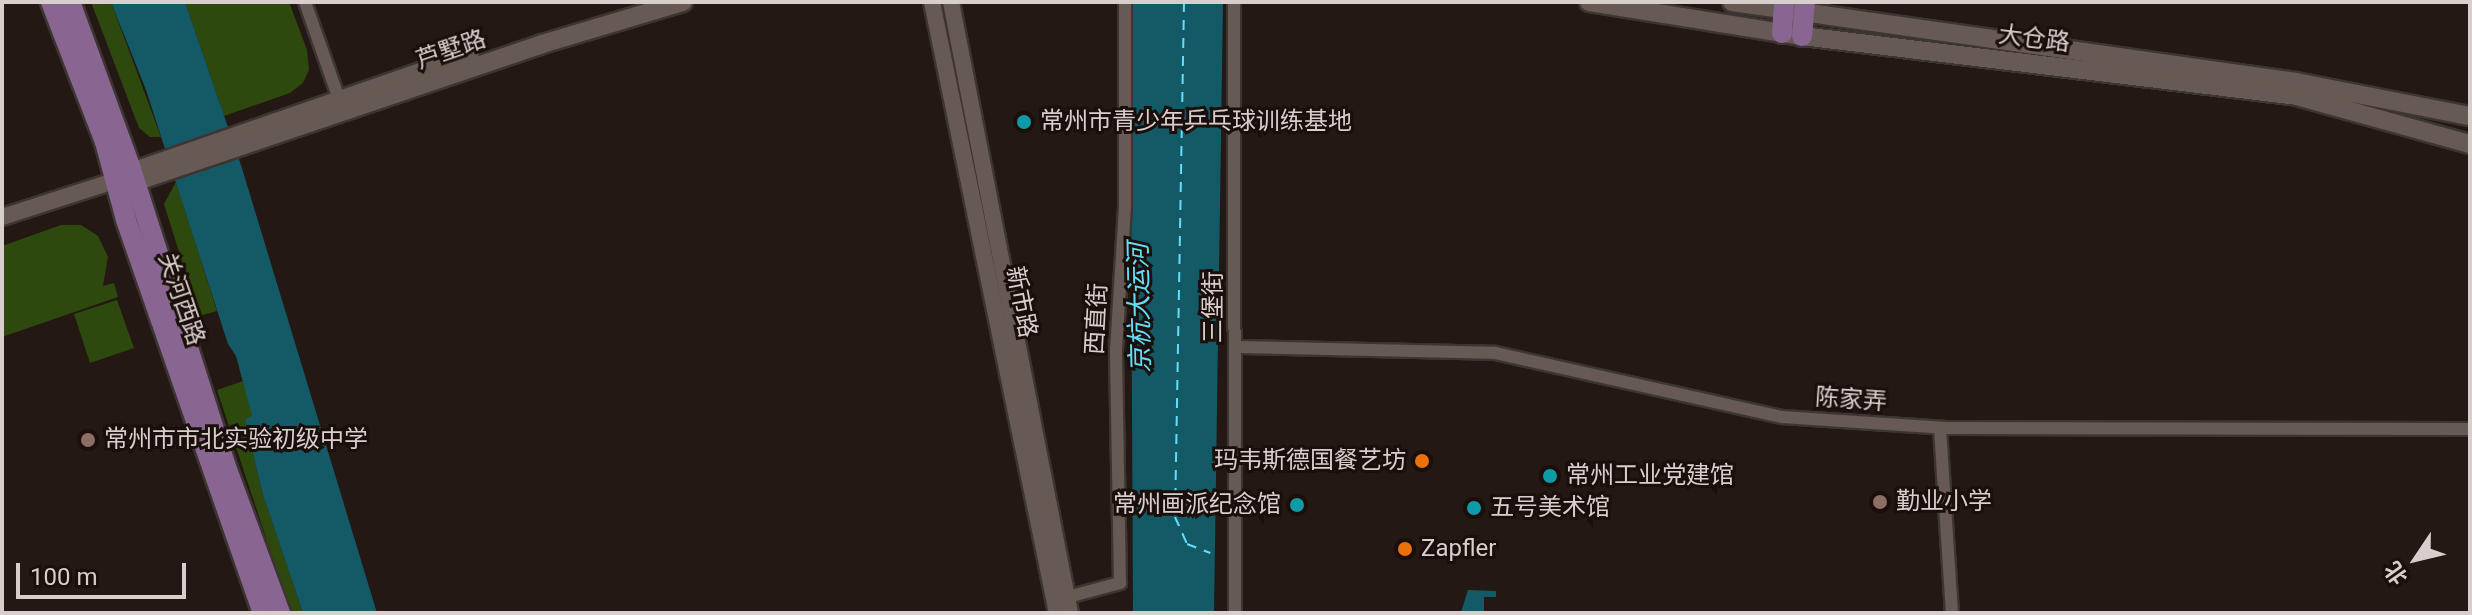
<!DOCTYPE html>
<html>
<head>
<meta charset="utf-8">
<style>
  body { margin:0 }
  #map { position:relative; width:2472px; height:615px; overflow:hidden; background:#231813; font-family:Roboto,"Noto Sans SC",sans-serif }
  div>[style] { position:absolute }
  .green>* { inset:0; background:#2d490e }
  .water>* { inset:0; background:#135966 }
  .ferry>* { height:2px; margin-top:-1px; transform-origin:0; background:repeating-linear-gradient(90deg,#62def9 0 10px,transparent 0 18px) }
  .roads { filter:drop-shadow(2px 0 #3d3532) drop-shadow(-2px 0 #3d3532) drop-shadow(0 2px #3d3532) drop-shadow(0 -2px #3d3532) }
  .minor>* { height:12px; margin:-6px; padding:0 6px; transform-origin:6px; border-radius:6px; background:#675953 }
  .tertiary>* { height:16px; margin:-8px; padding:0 8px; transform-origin:8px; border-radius:8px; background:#675953 }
  .secondary>* { height:18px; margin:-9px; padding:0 9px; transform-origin:9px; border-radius:9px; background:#675953 }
  .primary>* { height:20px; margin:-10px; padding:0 10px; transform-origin:10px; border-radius:10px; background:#896691 }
  .dots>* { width:22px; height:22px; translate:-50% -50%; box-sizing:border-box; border:4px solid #1a0f0a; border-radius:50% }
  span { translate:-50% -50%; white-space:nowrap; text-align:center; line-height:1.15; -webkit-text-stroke:6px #1a0f0a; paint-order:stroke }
  .street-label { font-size:24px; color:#d8cfcc }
  .poi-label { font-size:24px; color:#d8cfcc }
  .left { translate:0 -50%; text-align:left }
  .right { translate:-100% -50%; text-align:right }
  .water-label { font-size:26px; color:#62def9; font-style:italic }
  .frame { position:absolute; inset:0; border:4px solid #d8cfcc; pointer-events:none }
  .north { position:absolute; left:2376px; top:519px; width:80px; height:80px; -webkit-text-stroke:6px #1a0f0a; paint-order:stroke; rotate:235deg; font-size:22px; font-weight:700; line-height:32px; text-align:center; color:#d8cfcc }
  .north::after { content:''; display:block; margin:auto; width:28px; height:36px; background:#d8cfcc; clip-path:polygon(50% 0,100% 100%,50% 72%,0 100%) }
  .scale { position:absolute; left:16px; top:563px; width:170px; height:36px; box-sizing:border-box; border:4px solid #d8cfcc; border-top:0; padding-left:10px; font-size:24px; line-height:28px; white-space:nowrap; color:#d8cfcc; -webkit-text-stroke:6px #1a0f0a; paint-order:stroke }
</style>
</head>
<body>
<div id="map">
  <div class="green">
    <i style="clip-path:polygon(91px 2px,111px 2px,161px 137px,150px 137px,139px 128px)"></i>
    <i style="clip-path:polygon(185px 2px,289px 2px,307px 50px,309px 70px,303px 83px,290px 93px,224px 116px)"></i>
    <i style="clip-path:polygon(176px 182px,217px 311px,199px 316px,164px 204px)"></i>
    <i style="clip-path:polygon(61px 225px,81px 225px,98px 236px,108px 257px,103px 286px,114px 283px,118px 297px,2px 337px,2px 246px)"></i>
    <i style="clip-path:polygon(117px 300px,134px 348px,90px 363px,74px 314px)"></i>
    <i style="clip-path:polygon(243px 381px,253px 417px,245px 419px,262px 492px,303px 613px,291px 613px,217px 390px)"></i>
  </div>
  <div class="water">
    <i style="clip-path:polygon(111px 2px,185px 2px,241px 165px,377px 613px,303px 613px,262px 492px,245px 419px,252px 416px,236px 356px,228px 344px,146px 90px)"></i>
    <i style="clip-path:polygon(1130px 2px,1223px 2px,1214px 613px,1133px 613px)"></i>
    <i style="clip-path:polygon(1468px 590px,1496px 591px,1496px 597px,1484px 597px,1484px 612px,1461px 612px)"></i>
  </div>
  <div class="ferry">
    <i style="left:1184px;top:2px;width:515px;rotate:91deg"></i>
    <i style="left:1175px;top:517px;width:30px;rotate:66deg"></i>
    <i style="left:1187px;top:544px;width:25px;rotate:21deg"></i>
  </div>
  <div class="roads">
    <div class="minor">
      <i style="left:305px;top:2px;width:109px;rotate:70.7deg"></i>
      <i style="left:1234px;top:2px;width:611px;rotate:89.91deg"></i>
      <i style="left:1236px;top:347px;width:259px;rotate:1.3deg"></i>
      <i style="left:1495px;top:353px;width:294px;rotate:12.6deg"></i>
      <i style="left:1782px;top:417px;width:165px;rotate:3.8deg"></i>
      <i style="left:1947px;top:428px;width:523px;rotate:0.11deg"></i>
      <i style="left:1940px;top:428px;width:185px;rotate:86.3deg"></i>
      <i style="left:1068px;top:597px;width:54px;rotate:-15.1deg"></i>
      <i style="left:1120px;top:583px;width:233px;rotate:-91deg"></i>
      <i style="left:1116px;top:350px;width:142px;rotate:-86.4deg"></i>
      <i style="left:1125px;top:208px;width:206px;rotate:-90deg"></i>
    </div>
    <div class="tertiary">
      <i style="left:932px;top:2px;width:624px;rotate:78.44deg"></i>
      <i style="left:951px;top:2px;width:622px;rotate:78.98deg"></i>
      <i style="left:2px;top:217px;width:118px;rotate:-17.8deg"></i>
    </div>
    <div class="secondary">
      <i style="left:1589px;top:2px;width:216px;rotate:9.1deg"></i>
      <i style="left:1802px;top:36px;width:495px;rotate:6.9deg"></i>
      <i style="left:2293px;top:95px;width:184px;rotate:15.5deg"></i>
      <i style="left:1732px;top:2px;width:570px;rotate:8.07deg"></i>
      <i style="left:2296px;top:82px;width:177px;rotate:11.1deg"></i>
      <i style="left:120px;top:176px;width:370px;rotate:-19.1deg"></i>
      <i style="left:123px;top:181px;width:12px;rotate:5deg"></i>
      <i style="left:135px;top:182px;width:430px;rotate:-18.7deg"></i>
      <i style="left:542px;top:44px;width:147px;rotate:-16.6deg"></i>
    </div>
    <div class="primary">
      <i style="left:51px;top:2px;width:150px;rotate:68.9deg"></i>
      <i style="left:105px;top:142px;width:81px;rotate:74.9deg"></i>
      <i style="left:126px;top:220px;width:416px;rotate:70.8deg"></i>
      <i style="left:70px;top:2px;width:178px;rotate:69.9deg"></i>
      <i style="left:131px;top:169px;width:310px;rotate:72.3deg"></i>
      <i style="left:225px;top:464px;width:159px;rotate:69.7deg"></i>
      <i style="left:1782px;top:33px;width:31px;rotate:-86deg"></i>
      <i style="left:1802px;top:36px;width:34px;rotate:-85deg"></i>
    </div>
  </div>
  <div class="dots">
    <i style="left:1024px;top:122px;background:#0f9aa8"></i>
    <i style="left:88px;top:440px;background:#8d6e63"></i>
    <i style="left:1422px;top:461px;background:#e8710a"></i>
    <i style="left:1550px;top:476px;background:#0f9aa8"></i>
    <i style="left:1880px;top:502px;background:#8d6e63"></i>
    <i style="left:1297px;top:505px;background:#0f9aa8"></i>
    <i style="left:1474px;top:508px;background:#0f9aa8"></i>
    <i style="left:1405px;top:549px;background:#e8710a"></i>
  </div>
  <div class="street-label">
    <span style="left:2034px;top:39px;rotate:7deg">大仓路</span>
    <span style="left:451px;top:50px;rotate:-19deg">芦墅路</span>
    <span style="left:181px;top:299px;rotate:71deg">关河西路</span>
    <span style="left:1021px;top:302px;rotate:79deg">新市路</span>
    <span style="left:1214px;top:307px;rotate:-90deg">三堡街</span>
    <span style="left:1097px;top:319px;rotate:-87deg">西直街</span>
    <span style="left:1851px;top:400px;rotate:4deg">陈家弄</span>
  </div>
  <div class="poi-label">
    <span class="left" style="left:1040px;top:122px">常州市青少年乒乓球训练基地</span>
    <span class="left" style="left:104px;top:440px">常州市市北实验初级中学</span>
    <span class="right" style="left:1406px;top:461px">玛韦斯德国餐艺坊</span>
    <span class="left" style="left:1566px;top:476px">常州工业党建馆</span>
    <span class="left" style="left:1896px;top:502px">勤业小学</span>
    <span class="right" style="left:1281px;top:505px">常州画派纪念馆</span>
    <span class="left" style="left:1490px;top:508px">五号美术馆</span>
    <span class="left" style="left:1421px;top:549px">Zapfler</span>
  </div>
  <div class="water-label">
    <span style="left:1140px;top:308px;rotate:-91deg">京杭大运河</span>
  </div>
  <div class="frame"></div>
  <div class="north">北</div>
  <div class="scale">100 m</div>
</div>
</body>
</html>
